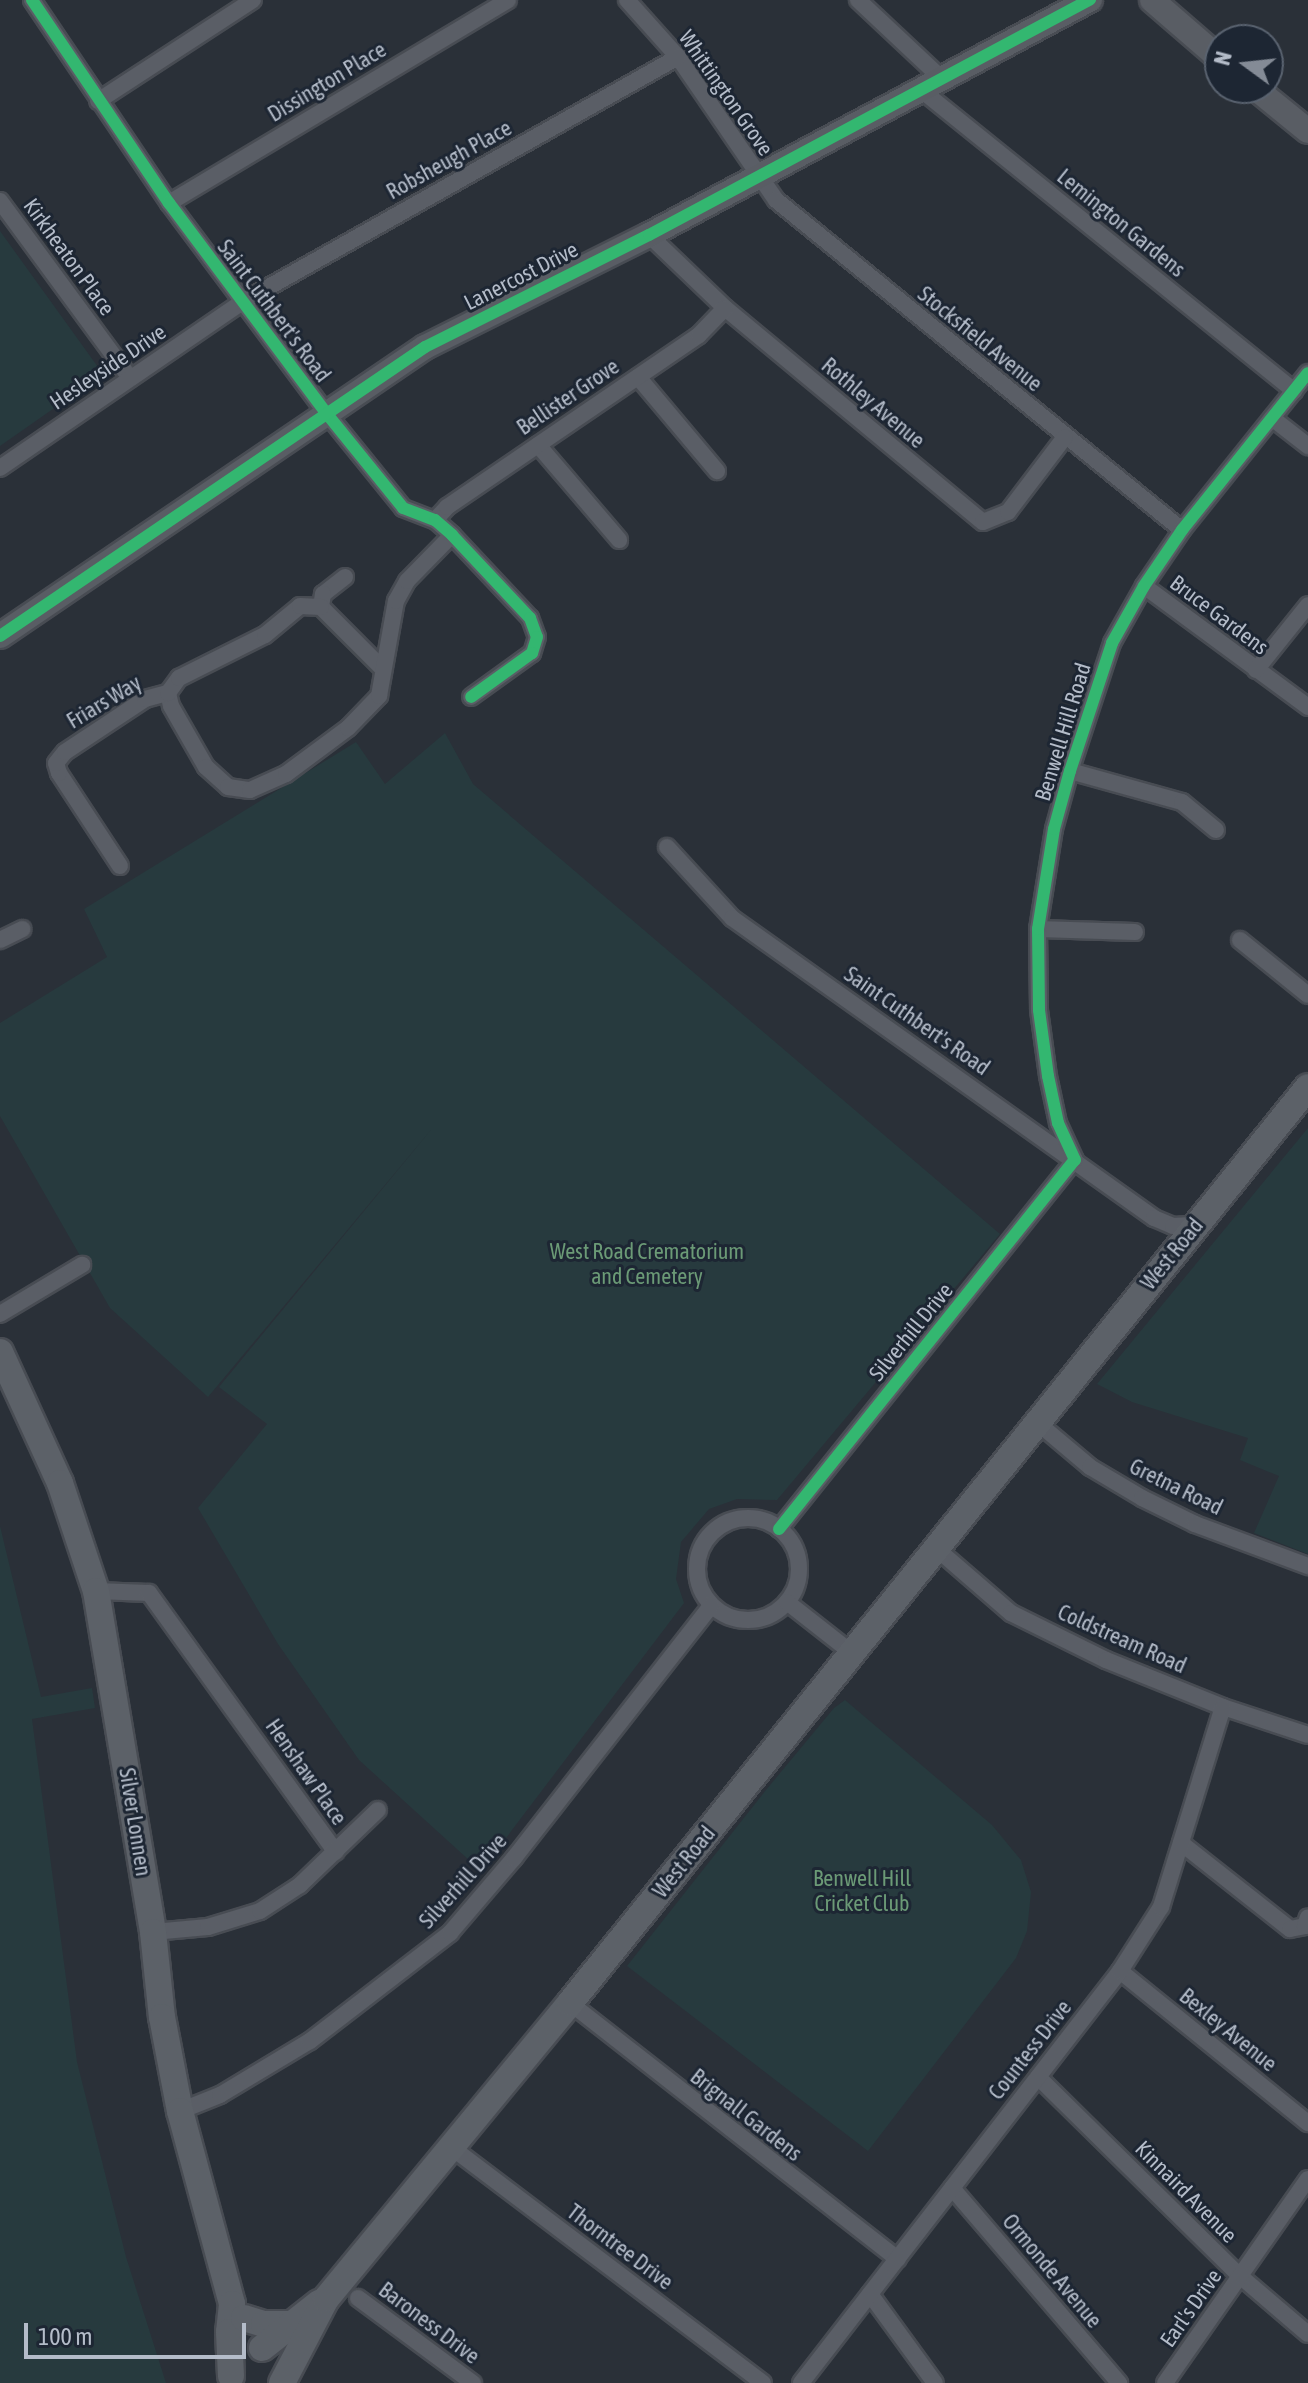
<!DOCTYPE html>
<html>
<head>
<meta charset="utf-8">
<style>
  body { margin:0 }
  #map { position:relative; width:1308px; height:2383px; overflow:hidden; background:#2a3038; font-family:"Asap Condensed",sans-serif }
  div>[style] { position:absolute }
  .green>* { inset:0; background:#273a3e }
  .roads { filter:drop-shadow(2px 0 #484c53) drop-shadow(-2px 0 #484c53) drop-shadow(0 2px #484c53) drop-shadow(0 -2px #484c53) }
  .street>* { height:16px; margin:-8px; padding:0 8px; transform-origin:8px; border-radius:8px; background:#5a5e66 }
  .street>.ring { margin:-8px; padding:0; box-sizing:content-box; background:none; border:16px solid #5a5e66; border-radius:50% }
  .secondary>* { height:24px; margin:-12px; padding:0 12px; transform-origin:12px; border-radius:12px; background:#595d64 }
  .primary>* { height:26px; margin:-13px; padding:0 13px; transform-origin:13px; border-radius:13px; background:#5c6168 }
  .cycleway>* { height:12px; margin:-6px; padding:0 6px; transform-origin:6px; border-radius:6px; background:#33b770 }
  span { translate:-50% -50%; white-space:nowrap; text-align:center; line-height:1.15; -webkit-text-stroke:6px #1d2633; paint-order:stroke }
  .street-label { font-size:22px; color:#b4bcc9 }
  .park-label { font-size:22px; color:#6b9a76 }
  .north { position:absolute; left:1204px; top:24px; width:80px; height:80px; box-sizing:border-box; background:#1d2633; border:2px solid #59626f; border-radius:50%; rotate:285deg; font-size:22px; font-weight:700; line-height:32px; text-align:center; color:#b4bcc9 }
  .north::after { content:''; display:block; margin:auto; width:28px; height:36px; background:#848b96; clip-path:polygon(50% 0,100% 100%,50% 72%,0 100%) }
  .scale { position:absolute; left:24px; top:2323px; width:222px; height:36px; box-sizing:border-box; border:4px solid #b4bcc9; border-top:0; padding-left:10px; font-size:24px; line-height:28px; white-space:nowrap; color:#b4bcc9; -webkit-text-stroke:6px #1d2633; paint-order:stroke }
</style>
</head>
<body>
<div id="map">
  <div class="green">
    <i style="clip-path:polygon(0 231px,103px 374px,0 446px)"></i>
    <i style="clip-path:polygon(445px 733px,473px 784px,1000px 1234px,777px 1500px,737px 1499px,709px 1509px,681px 1542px,676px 1579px,684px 1603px,481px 1871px,359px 1760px,278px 1644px,198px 1508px,267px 1424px,219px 1387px,435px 1125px,208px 1397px,110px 1308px,0 1116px,0 1023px,107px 957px,84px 909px,356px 742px,385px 784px)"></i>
    <i style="clip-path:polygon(1308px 1128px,1308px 1554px,1254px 1533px,1279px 1476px,1240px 1460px,1248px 1438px,1132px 1402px,1097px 1384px)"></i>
    <i style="clip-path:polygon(0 1526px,41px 1697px,92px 1688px,95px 1708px,32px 1719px,77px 2062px,126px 2257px,166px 2383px,0 2383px)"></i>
    <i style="clip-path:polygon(845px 1700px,992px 1825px,1021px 1860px,1031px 1892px,1027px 1931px,1016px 1958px,868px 2151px,627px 1966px,766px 1790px,834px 1708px)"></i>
  </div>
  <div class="roads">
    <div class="street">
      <i style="left:32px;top:0;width:245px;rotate:56deg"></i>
      <i style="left:169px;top:203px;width:264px;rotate:53.2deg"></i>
      <i style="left:327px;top:414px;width:121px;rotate:51deg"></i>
      <i style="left:403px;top:508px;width:34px;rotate:21deg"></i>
      <i style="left:435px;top:520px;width:23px;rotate:41deg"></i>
      <i style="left:452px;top:535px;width:114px;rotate:46.8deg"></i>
      <i style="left:530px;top:618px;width:20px;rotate:70deg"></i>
      <i style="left:537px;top:637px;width:17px;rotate:107deg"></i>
      <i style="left:532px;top:653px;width:75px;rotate:144.2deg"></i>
      <i style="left:627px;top:0;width:76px;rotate:48.2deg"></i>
      <i style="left:678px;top:57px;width:173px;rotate:55.6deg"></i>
      <i style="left:776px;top:200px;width:523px;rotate:39.1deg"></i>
      <i style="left:858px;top:0;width:112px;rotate:43.2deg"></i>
      <i style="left:920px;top:89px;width:481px;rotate:38.9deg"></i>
      <i style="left:98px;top:101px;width:185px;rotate:-33.1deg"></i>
      <i style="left:0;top:201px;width:220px;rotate:53.7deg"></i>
      <i style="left:169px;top:203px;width:395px;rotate:-30.9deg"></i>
      <i style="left:649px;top:235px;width:105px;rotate:43.8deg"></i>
      <i style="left:725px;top:308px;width:335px;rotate:39.7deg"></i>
      <i style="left:983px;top:522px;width:27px;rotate:-22deg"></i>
      <i style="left:1008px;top:512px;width:94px;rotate:-52.8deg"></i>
      <i style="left:638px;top:377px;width:123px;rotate:50deg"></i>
      <i style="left:1272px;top:418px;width:46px;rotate:37.9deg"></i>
      <i style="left:538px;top:445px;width:125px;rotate:49.5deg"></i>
      <i style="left:0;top:468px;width:293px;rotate:-34.4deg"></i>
      <i style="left:242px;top:302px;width:500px;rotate:-29.33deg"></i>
      <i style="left:435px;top:520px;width:18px;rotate:-47deg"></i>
      <i style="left:447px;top:507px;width:305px;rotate:-34.3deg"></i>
      <i style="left:699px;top:335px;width:37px;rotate:-46deg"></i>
      <i style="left:345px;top:577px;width:28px;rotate:142deg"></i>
      <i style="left:323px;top:594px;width:13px;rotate:99deg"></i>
      <i style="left:321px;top:607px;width:86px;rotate:45deg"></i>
      <i style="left:1144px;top:586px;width:204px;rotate:36.4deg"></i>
      <i style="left:1256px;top:670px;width:83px;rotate:-51.3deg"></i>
      <i style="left:168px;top:693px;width:13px;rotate:77deg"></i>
      <i style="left:171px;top:706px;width:70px;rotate:60.2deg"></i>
      <i style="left:206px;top:767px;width:30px;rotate:42deg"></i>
      <i style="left:228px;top:787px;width:22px;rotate:8deg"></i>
      <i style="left:250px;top:790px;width:39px;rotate:-24deg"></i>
      <i style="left:286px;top:774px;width:77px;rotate:-36.6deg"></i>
      <i style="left:348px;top:728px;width:45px;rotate:-45.9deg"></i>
      <i style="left:379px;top:696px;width:97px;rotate:-79.9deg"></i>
      <i style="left:396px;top:601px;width:23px;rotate:-61deg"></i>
      <i style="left:407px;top:581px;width:64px;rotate:-45.6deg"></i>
      <i style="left:1070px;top:771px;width:116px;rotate:15.5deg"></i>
      <i style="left:1182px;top:802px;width:44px;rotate:39.5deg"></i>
      <i style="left:667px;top:847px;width:96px;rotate:47.5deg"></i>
      <i style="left:732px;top:918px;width:518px;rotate:35.41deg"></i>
      <i style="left:1154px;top:1218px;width:21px;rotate:23deg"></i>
      <i style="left:1173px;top:1226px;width:22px;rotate:-3deg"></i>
      <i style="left:120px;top:866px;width:111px;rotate:-123.3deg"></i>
      <i style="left:59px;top:773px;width:10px;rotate:-107deg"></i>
      <i style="left:56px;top:763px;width:14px;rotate:-51deg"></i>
      <i style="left:65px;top:752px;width:96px;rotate:-33.5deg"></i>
      <i style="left:145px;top:699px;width:24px;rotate:-15deg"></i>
      <i style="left:168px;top:693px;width:19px;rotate:-54deg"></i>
      <i style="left:179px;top:678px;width:96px;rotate:-26.6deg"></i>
      <i style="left:265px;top:635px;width:45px;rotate:-39.6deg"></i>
      <i style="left:300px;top:606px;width:21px;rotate:3deg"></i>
      <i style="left:1038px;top:929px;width:97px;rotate:1.8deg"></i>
      <i style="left:0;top:940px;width:25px;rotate:-26deg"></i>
      <i style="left:1240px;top:940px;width:87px;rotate:39deg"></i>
      <i style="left:0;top:1314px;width:96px;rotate:-30.9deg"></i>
      <i style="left:1039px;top:1424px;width:67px;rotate:40.1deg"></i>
      <i style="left:1090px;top:1467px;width:61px;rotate:30.8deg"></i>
      <i style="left:1142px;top:1498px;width:59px;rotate:26.1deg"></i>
      <i style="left:1195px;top:1524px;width:121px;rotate:20.4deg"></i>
      <i class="ring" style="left:697px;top:1518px;width:86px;height:86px"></i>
      <i style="left:779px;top:1529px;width:473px;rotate:-51.3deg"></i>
      <i style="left:1075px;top:1160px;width:41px;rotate:-114.7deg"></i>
      <i style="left:1058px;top:1123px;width:48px;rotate:-102deg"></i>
      <i style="left:1048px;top:1076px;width:67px;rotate:-97.8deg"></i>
      <i style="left:1039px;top:1010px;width:81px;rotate:-90.7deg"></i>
      <i style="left:1038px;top:929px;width:101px;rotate:-80.9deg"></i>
      <i style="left:1054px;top:829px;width:60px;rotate:-74.6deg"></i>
      <i style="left:1070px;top:771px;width:135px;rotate:-71.8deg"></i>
      <i style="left:1112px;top:643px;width:65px;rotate:-60.7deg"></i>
      <i style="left:1144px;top:586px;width:68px;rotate:-55.8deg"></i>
      <i style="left:1182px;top:530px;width:201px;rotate:-51.3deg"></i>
      <i style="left:937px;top:1549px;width:98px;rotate:40.9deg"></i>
      <i style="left:1011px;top:1613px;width:106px;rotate:26.3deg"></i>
      <i style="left:1106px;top:1660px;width:126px;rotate:21.9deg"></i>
      <i style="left:1223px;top:1707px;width:89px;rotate:18.2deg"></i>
      <i style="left:96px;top:1591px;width:53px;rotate:2.2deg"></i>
      <i style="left:149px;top:1593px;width:319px;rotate:54.2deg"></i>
      <i style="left:787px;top:1602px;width:83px;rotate:38.1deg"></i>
      <i style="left:1181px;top:1843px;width:139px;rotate:38.3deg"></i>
      <i style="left:1290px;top:1929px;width:15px;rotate:-11deg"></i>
      <i style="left:1305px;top:1926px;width:9px;rotate:-72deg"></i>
      <i style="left:153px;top:1932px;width:55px;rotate:-5.2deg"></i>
      <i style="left:208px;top:1927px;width:54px;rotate:-17.1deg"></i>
      <i style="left:260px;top:1911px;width:48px;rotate:-33deg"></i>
      <i style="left:300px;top:1885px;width:108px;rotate:-43.9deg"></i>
      <i style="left:1120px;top:1971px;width:242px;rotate:39deg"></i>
      <i style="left:570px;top:2003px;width:416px;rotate:38deg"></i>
      <i style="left:1038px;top:2077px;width:284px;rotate:44.6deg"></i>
      <i style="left:1240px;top:2276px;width:89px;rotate:40.5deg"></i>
      <i style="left:180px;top:2111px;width:43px;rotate:-21.8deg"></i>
      <i style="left:220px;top:2095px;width:105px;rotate:-31deg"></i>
      <i style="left:310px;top:2041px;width:177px;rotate:-37.6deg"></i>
      <i style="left:450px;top:1933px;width:99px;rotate:-49.5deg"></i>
      <i style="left:514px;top:1858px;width:320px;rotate:-52deg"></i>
      <i style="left:451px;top:2147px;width:391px;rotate:37.1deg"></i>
      <i style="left:952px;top:2188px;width:257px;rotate:49.4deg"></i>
      <i style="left:870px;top:2294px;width:110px;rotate:53.9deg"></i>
      <i style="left:358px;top:2298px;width:143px;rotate:36.5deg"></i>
      <i style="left:801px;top:2383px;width:521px;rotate:-52.25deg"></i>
      <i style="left:1120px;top:1971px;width:76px;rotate:-57.4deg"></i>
      <i style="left:1161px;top:1907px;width:209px;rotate:-72.8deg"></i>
      <i style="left:1165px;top:2383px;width:249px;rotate:-55deg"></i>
    </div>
    <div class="secondary">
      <i style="left:1152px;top:0;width:90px;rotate:40.9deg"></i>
      <i style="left:1255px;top:88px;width:68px;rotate:39.1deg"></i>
      <i style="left:0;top:636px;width:514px;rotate:-34.22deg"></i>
      <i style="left:425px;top:347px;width:250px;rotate:-26.6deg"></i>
      <i style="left:649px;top:235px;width:500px;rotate:-28.1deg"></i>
    </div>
    <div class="primary">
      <i style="left:0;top:1352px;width:144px;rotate:65.4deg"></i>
      <i style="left:60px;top:1483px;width:114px;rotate:71.6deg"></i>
      <i style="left:96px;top:1591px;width:346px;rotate:80.5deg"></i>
      <i style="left:153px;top:1932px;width:85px;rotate:84deg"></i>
      <i style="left:162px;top:2017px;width:96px;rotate:79.2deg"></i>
      <i style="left:180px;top:2111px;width:200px;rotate:74.9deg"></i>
      <i style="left:232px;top:2304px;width:28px;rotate:96deg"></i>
      <i style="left:229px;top:2332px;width:44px;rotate:87.4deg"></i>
      <i style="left:244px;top:2318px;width:21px;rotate:17deg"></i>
      <i style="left:264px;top:2324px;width:25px"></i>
      <i style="left:262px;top:2348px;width:73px;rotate:-38.3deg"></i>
      <i style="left:282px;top:2383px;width:95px;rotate:-62.4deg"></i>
      <i style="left:326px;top:2299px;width:384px;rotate:-50.5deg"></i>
      <i style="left:570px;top:2003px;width:1176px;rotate:-51.14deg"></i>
    </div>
  </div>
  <div class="cycleway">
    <i style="left:32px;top:0;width:245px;rotate:56deg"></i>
    <i style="left:169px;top:203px;width:264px;rotate:53.2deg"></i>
    <i style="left:327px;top:414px;width:121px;rotate:51deg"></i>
    <i style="left:403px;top:508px;width:34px;rotate:21deg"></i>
    <i style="left:435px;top:520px;width:23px;rotate:41deg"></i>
    <i style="left:452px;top:535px;width:114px;rotate:46.8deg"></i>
    <i style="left:530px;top:618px;width:20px;rotate:70deg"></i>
    <i style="left:537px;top:637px;width:17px;rotate:107deg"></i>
    <i style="left:532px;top:653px;width:75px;rotate:144.2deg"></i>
    <i style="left:0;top:636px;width:514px;rotate:-34.22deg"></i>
    <i style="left:425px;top:347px;width:250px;rotate:-26.6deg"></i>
    <i style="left:649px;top:235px;width:500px;rotate:-28.1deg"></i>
    <i style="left:779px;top:1529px;width:473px;rotate:-51.3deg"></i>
    <i style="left:1075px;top:1160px;width:41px;rotate:-114.7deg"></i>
    <i style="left:1058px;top:1123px;width:48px;rotate:-102deg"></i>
    <i style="left:1048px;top:1076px;width:67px;rotate:-97.8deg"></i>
    <i style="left:1039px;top:1010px;width:81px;rotate:-90.7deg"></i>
    <i style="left:1038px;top:929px;width:101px;rotate:-80.9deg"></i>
    <i style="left:1054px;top:829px;width:60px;rotate:-74.6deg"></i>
    <i style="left:1070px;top:771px;width:135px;rotate:-71.8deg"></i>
    <i style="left:1112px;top:643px;width:65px;rotate:-60.7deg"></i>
    <i style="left:1144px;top:586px;width:68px;rotate:-55.8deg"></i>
    <i style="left:1182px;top:530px;width:201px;rotate:-51.3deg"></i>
  </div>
  <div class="street-label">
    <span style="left:327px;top:82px;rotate:-31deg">Dissington Place</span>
    <span style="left:726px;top:93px;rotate:55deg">Whittington Grove</span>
    <span style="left:449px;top:160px;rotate:-29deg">Robsheugh Place</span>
    <span style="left:1121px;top:223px;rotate:39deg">Lemington Gardens</span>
    <span style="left:69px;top:257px;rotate:54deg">Kirkheaton Place</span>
    <span style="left:521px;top:276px;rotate:-27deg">Lanercost Drive</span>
    <span style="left:274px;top:311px;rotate:53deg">Saint Cuthbert's Road</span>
    <span style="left:980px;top:339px;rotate:39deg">Stocksfield Avenue</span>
    <span style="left:108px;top:367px;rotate:-34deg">Hesleyside Drive</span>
    <span style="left:568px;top:397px;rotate:-34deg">Bellister Grove</span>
    <span style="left:873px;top:403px;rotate:40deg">Rothley Avenue</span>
    <span style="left:1219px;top:615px;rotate:37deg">Bruce Gardens</span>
    <span style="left:104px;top:702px;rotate:-31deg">Friars Way</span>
    <span style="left:1063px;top:732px;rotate:-73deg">Benwell Hill Road</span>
    <span style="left:917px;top:1021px;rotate:35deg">Saint Cuthbert's Road</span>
    <span style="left:1172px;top:1254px;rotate:-51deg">West Road</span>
    <span style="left:911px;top:1332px;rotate:-51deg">Silverhill Drive</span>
    <span style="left:1176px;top:1487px;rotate:26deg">Gretna Road</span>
    <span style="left:1122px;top:1639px;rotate:24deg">Coldstream Road</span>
    <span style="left:306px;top:1772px;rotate:55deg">Henshaw Place</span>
    <span style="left:135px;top:1822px;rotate:81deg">Silver Lonnen</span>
    <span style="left:684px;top:1862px;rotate:-51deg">West Road</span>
    <span style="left:463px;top:1881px;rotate:-48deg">Silverhill Drive</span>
    <span style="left:1228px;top:2030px;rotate:39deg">Bexley Avenue</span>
    <span style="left:1030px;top:2050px;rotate:-52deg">Countess Drive</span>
    <span style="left:746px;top:2115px;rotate:38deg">Brignall Gardens</span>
    <span style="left:1186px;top:2192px;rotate:45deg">Kinnaird Avenue</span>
    <span style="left:620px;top:2247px;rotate:37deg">Thorntree Drive</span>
    <span style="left:1052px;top:2271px;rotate:50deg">Ormonde Avenue</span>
    <span style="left:1191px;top:2308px;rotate:-55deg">Earl's Drive</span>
    <span style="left:429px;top:2323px;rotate:37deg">Baroness Drive</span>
  </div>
  <div class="park-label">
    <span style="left:647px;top:1264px">West Road Crematorium<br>and Cemetery</span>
    <span style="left:862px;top:1891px">Benwell Hill<br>Cricket Club</span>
  </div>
  <div class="north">N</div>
  <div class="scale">100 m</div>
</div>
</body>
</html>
